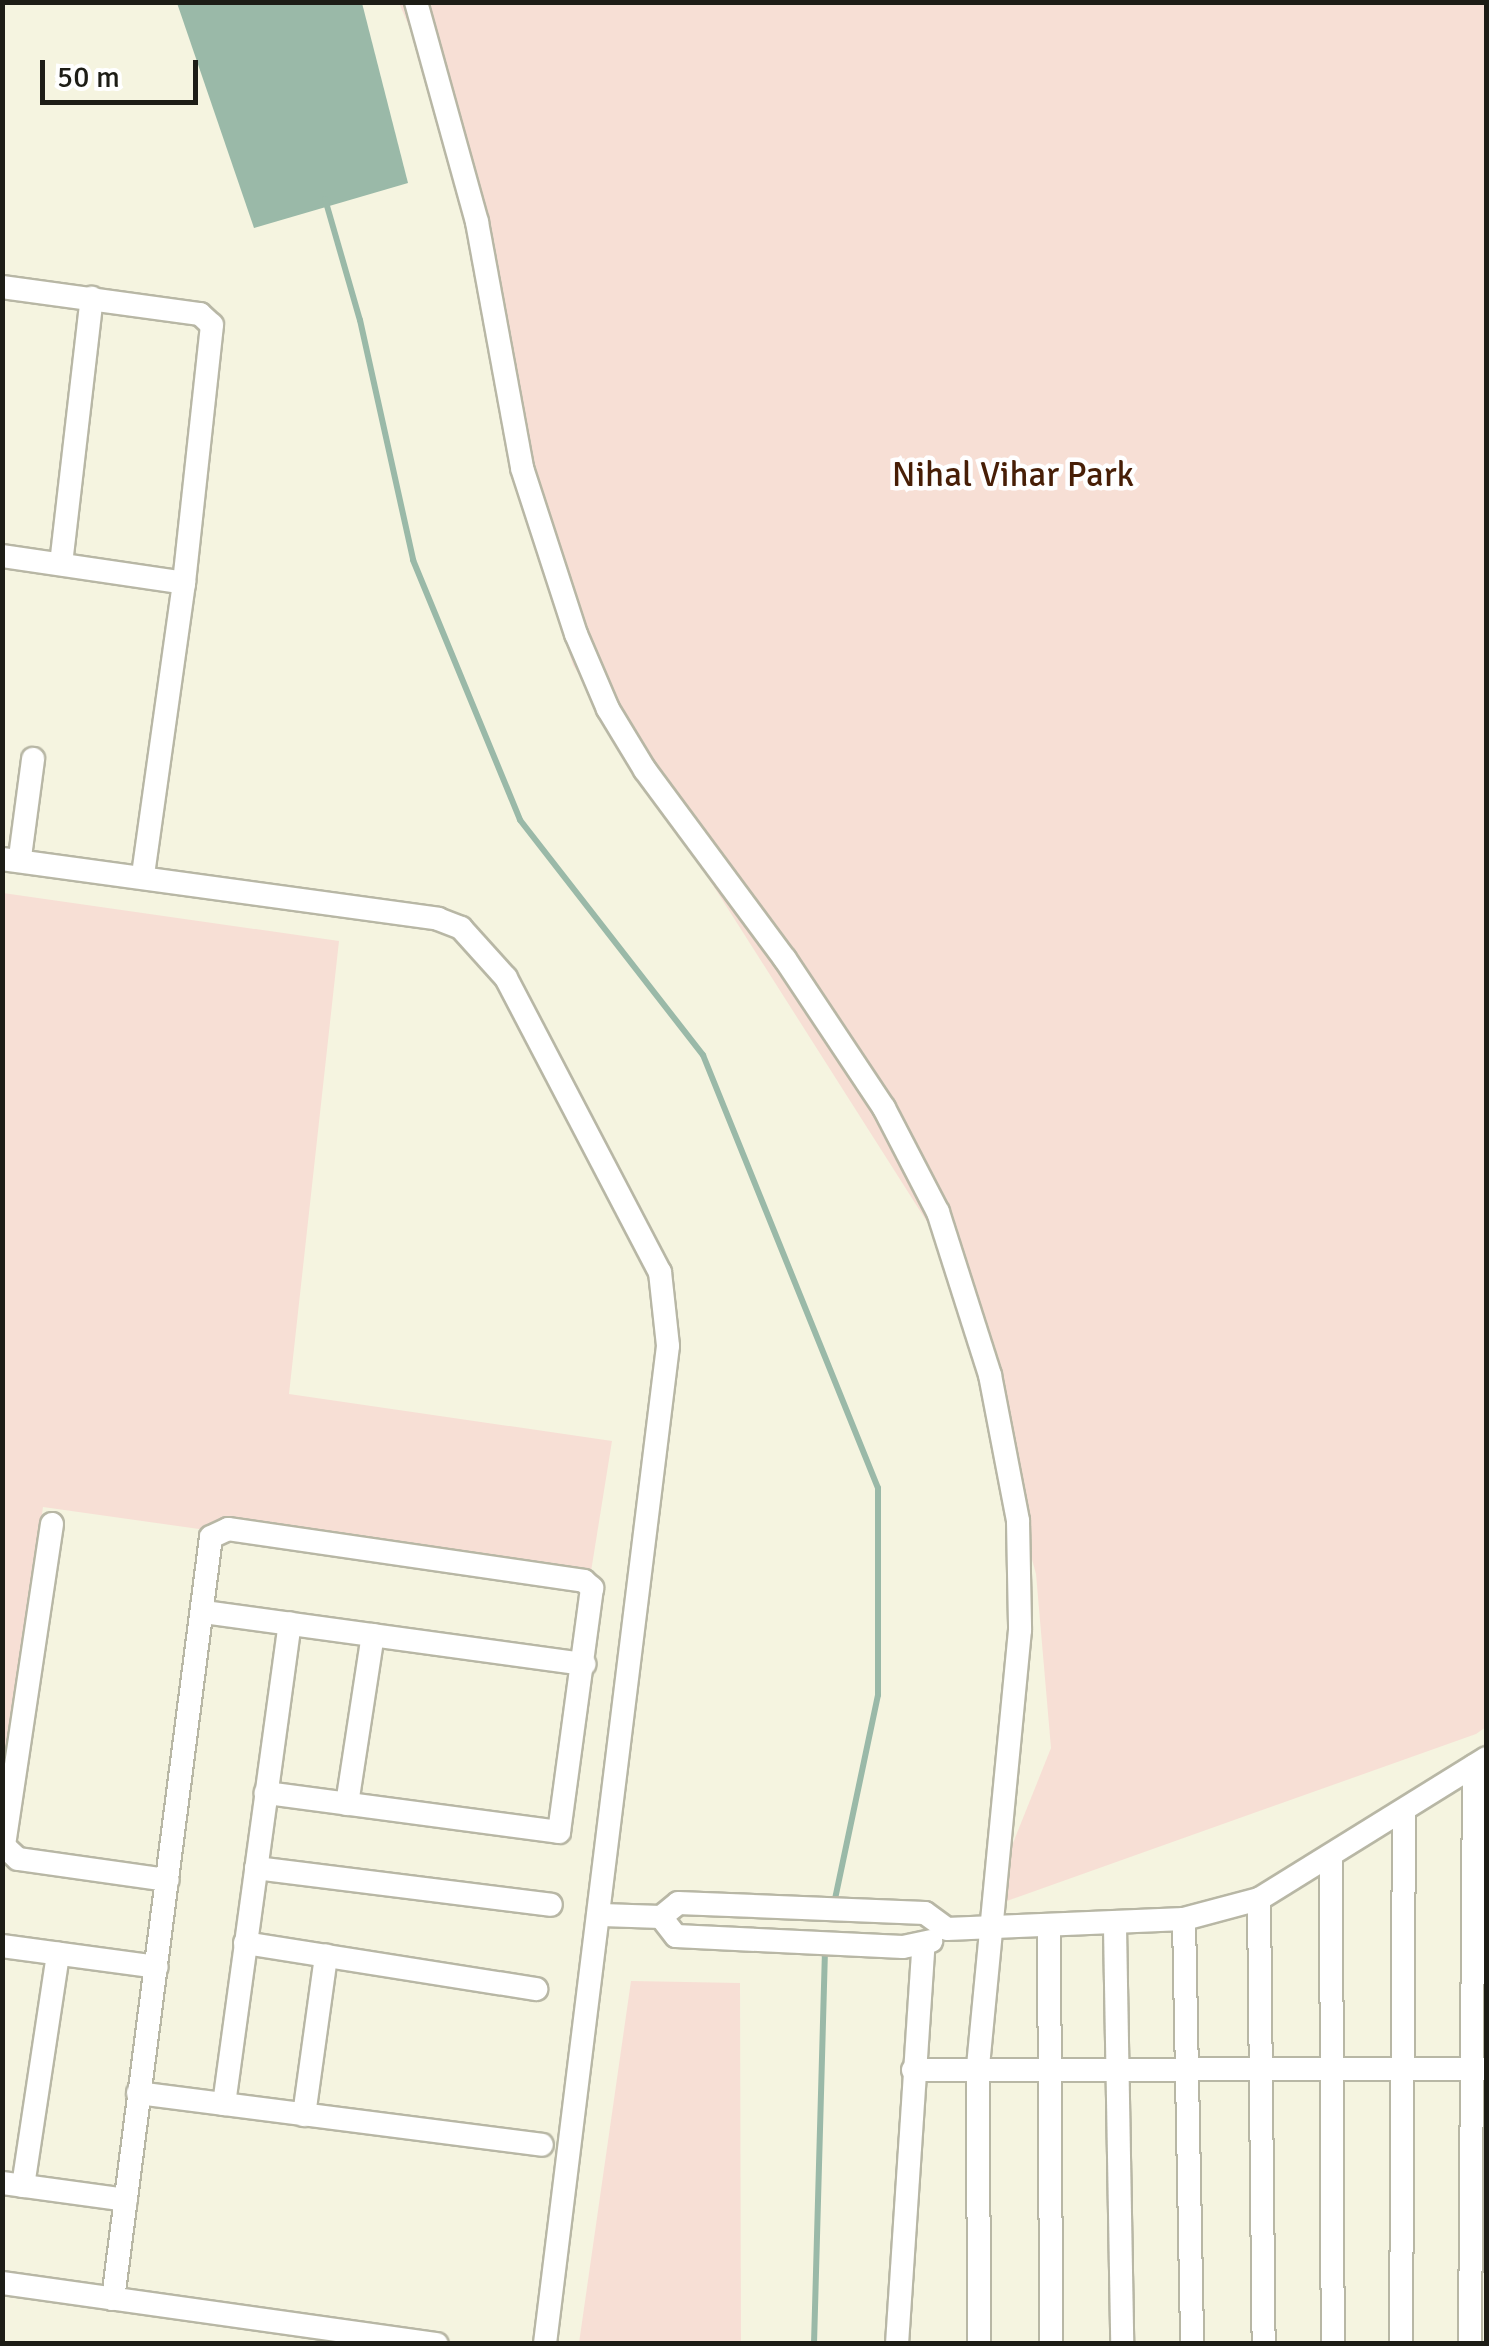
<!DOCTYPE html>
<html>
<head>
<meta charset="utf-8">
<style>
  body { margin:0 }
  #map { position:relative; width:1489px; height:2346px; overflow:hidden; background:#f5f4e0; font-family:Signika,sans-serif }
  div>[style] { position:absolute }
  .green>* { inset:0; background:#f7dfd5 }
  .water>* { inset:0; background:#9ab9a8 }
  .stream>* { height:6px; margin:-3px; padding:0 3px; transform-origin:3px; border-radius:3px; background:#9ab9a8 }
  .roads { filter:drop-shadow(2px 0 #b8b7a5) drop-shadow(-2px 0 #b8b7a5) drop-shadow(0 2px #b8b7a5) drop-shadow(0 -2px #b8b7a5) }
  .minor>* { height:22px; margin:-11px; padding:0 11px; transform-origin:11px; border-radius:11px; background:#fff }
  span { translate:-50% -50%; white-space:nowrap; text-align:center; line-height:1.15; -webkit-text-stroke:9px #fff; paint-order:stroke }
  .park-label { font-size:35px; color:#471e06 }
  .frame { position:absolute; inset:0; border:5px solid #1d1d16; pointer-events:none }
  .scale { position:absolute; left:40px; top:60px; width:158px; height:45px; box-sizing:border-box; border:5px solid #1d1d16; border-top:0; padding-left:12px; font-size:30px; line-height:35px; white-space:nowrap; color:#1d1d16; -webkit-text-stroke:8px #fff; paint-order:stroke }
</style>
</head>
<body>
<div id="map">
  <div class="green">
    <i style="clip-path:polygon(399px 3px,1486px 3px,1486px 1727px,1476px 1734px,987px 1908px,1051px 1748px,1036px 1574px,950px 1258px,573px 665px,511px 472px,458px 142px)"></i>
    <i style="clip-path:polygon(3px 893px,339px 941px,289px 1394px,612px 1441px,589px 1584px,43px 1507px,3px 1789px)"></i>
    <i style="clip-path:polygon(631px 1981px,740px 1983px,741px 2343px,579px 2343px)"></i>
  </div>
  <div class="water">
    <i style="clip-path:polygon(177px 3px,362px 3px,408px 183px,254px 228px)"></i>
  </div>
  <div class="stream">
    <i style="left:325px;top:199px;width:126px;rotate:73.9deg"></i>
    <i style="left:360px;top:320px;width:246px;rotate:77.5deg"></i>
    <i style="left:413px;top:560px;width:281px;rotate:67.6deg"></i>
    <i style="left:520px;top:820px;width:298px;rotate:52.1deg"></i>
    <i style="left:703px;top:1055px;width:467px;rotate:68deg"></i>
    <i style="left:878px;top:1488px;width:207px;rotate:90deg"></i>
    <i style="left:878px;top:1695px;width:213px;rotate:101.9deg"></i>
    <i style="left:814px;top:2344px;width:394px;rotate:-88.4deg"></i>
  </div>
  <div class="roads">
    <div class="minor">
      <i style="left:416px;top:2px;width:228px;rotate:74.5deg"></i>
      <i style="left:477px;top:222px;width:250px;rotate:79.6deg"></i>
      <i style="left:522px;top:468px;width:175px;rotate:72deg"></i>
      <i style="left:576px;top:634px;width:82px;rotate:66.9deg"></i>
      <i style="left:608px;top:709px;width:71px;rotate:58.8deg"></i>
      <i style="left:645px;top:770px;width:235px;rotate:53.5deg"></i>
      <i style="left:785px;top:959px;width:179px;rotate:56.4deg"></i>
      <i style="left:884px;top:1108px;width:117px;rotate:62.6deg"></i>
      <i style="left:938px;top:1212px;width:171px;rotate:72.3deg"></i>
      <i style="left:990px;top:1375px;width:149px;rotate:79.1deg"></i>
      <i style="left:1018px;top:1521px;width:109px;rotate:88.9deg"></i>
      <i style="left:1020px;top:1630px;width:442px;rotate:95.5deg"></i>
      <i style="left:978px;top:2070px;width:274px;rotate:89.8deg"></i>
      <i style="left:2px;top:287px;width:200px;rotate:7.8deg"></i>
      <i style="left:200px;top:314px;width:16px;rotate:43deg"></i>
      <i style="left:212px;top:325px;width:260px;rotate:96.2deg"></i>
      <i style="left:2px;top:556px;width:184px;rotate:8.4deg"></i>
      <i style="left:184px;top:583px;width:296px;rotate:98deg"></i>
      <i style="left:61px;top:564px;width:268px;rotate:-83.4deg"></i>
      <i style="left:20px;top:857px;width:99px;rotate:-82.4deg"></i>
      <i style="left:2px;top:859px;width:440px;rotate:7.8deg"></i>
      <i style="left:438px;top:919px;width:25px;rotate:21deg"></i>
      <i style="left:461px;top:928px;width:67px;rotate:48deg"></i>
      <i style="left:506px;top:978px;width:332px;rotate:62.4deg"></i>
      <i style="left:660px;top:1272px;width:74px;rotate:83.8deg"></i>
      <i style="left:668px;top:1346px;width:1006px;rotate:97.03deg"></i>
      <i style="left:52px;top:1524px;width:326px;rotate:98.5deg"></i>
      <i style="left:4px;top:1846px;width:19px;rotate:43deg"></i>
      <i style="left:18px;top:1859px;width:151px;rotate:8deg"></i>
      <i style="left:204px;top:1612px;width:384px;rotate:7.8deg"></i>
      <i style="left:347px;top:1804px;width:171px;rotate:-81.3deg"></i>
      <i style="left:1331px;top:1856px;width:488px;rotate:89.8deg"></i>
      <i style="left:256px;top:1868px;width:297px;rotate:7.1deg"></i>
      <i style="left:1259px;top:1899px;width:445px;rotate:89.4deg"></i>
      <i style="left:602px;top:1915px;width:59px;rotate:1.9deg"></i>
      <i style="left:661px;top:1917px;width:22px;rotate:-39deg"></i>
      <i style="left:678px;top:1903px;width:247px;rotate:2.3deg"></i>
      <i style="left:925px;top:1913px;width:27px;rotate:36deg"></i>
      <i style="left:947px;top:1929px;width:237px;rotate:-2.4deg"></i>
      <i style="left:1184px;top:1919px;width:78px;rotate:-14.9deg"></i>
      <i style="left:1259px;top:1899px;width:267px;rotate:-31.8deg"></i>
      <i style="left:661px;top:1917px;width:24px;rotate:52deg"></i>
      <i style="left:676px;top:1936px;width:227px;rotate:2.8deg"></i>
      <i style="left:903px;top:1947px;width:29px;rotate:-12deg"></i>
      <i style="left:1184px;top:1919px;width:425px;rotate:88.9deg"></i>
      <i style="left:1115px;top:1927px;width:417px;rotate:89deg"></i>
      <i style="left:1049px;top:1929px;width:415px;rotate:89.7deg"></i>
      <i style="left:245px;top:1943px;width:295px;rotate:9deg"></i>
      <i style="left:2px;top:1946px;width:156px;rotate:7.7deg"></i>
      <i style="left:913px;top:2070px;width:573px;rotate:-0.1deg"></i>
      <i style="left:138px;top:2093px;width:407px;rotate:7.3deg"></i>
      <i style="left:224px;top:2104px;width:485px;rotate:-82.2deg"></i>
      <i style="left:304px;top:2115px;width:161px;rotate:-82.1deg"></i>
      <i style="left:2px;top:2183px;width:125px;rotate:7.8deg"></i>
      <i style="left:23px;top:2186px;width:235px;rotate:-81.4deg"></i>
      <i style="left:2px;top:2283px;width:439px;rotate:8deg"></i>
      <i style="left:113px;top:2299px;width:768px;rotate:-82.67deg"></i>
      <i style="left:211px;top:1537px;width:19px;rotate:-25deg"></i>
      <i style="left:228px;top:1529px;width:360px;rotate:8.3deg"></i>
      <i style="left:584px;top:1581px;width:11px;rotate:41deg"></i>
      <i style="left:592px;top:1588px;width:246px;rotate:97.7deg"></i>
      <i style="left:559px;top:1832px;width:296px;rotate:-172.4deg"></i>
      <i style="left:897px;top:2344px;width:397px;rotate:-86.2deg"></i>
      <i style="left:1401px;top:2344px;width:533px;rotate:-89.68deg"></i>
      <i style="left:1470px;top:2344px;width:578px;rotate:-89.6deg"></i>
    </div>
  </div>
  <div class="park-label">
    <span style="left:1013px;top:475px">Nihal Vihar Park</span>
  </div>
  <div class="frame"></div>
  <div class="scale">50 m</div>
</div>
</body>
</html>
